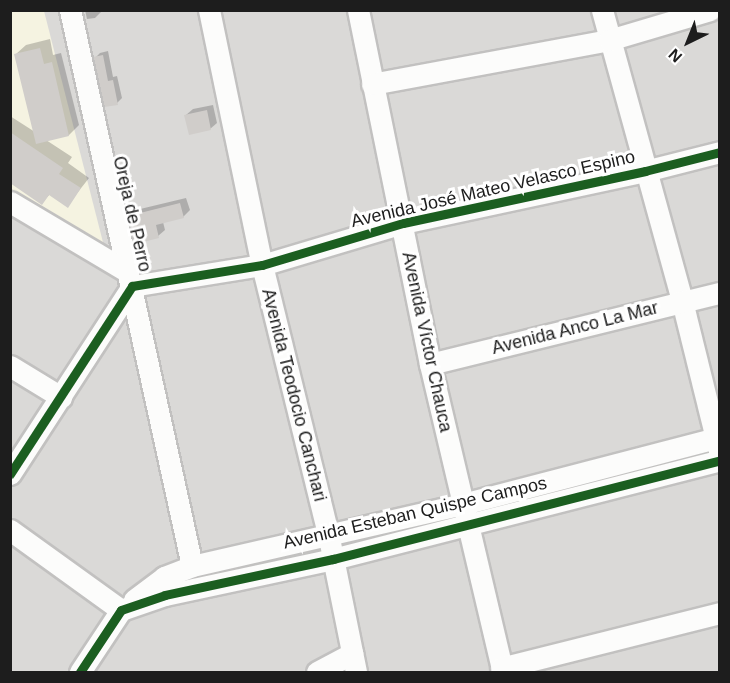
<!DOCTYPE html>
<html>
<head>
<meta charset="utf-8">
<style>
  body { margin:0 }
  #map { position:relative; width:730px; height:683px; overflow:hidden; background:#ebe9e5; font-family:Arial,sans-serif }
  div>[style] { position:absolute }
  .residential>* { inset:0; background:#dad9d7 }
  .education>* { inset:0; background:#f5f3e1 }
  .shadow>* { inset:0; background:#0003 }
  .building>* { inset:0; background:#d0cdca }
  .roads { filter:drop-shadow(2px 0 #c2c1c0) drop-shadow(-2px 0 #c2c1c0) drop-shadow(0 2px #c2c1c0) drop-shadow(0 -2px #c2c1c0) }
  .minor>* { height:21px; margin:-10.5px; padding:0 10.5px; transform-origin:10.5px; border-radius:10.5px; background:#fcfcfb }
  .cycleway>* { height:9px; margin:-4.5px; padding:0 4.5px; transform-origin:4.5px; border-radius:4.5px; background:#1b5e20 }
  span { translate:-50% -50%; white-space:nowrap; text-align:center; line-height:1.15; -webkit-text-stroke:6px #fff; paint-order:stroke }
  .street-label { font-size:18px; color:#1d1d1d }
  .frame { position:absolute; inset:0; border:12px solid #1d1d1d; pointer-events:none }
  .north { position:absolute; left:658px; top:12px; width:60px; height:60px; -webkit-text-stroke:4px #fff; paint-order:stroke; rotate:223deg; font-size:16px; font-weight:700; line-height:24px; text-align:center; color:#1d1d1d }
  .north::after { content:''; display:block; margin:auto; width:21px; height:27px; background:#1d1d1d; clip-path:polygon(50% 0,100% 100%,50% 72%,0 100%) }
</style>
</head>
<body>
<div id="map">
  <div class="residential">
    <i style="clip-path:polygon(11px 11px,719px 11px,719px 672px,11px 672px)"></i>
  </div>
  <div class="education">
    <i style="clip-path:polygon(10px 11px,44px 11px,107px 258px,11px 196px)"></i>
  </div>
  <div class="shadow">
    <i style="clip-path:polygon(85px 10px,102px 10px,102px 11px,95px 18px,87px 19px)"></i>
    <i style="clip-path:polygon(50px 39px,53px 55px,61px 53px,79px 125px,69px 135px,46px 140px,72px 157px,68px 163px,89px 178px,67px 206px,50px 194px,42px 203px,10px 182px,10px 116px,35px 132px,16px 54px,26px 45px)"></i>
    <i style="clip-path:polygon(108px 51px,113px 77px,117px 76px,122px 98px,117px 103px,95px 58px,100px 53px)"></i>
    <i style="clip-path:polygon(213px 105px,217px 123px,210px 129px,186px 115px,193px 109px)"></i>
    <i style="clip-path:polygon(186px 198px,190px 210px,183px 217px,163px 222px,165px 230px,158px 236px,130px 217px,136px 210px)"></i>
  </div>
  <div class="building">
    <i style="clip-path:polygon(40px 48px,44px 64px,52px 62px,69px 136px,36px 144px,14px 54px)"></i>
    <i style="clip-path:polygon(103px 55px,108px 81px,113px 80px,118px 105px,104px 107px,93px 57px)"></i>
    <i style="clip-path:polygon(207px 110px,211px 130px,189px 135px,184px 115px)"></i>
    <i style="clip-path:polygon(10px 132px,63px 168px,59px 174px,81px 188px,68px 208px,49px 195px,42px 205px,10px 183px)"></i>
    <i style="clip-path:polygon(180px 203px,184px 218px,156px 225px,159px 238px,135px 244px,128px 216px)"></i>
  </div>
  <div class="roads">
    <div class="minor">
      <i style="left:70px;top:10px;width:569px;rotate:77.62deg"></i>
      <i style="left:209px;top:10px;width:260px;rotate:78.3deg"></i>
      <i style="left:262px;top:265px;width:276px;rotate:76.2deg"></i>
      <i style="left:328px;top:533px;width:142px;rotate:78.6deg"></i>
      <i style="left:358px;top:10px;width:361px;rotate:78.5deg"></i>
      <i style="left:430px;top:364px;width:317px;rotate:76.7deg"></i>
      <i style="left:602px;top:10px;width:302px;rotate:74.6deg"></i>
      <i style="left:682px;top:301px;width:154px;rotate:76.1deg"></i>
      <i style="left:372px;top:84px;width:241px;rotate:-10.5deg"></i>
      <i style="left:609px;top:40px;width:105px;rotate:-16.5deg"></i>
      <i style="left:10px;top:202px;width:137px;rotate:30.7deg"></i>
      <i style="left:430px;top:364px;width:299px;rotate:-13.8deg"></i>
      <i style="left:10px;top:366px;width:60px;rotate:31.3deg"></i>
      <i style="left:10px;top:474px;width:224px;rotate:-57deg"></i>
      <i style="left:132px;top:286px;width:132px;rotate:-9.2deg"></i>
      <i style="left:262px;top:265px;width:147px;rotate:-16.6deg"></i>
      <i style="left:403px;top:223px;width:248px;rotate:-12.1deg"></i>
      <i style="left:645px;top:171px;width:77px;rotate:-14.2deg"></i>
      <i style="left:10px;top:530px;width:137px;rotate:35.8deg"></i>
      <i style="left:134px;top:600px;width:38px;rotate:-37deg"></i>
      <i style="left:164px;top:577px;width:30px;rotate:-21deg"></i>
      <i style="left:192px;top:566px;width:278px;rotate:-12.9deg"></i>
      <i style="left:463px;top:504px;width:266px;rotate:-14.6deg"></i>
      <i style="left:501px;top:668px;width:226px;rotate:-14.1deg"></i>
      <i style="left:80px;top:672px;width:74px;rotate:-56.5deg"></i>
      <i style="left:121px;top:610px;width:46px;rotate:-18.8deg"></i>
      <i style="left:165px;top:595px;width:172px;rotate:-12.1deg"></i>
      <i style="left:333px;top:559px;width:399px;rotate:-14.3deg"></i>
      <i style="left:317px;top:672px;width:40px;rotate:-28deg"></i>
    </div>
  </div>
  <div class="cycleway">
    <i style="left:10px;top:474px;width:224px;rotate:-57deg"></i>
    <i style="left:132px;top:286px;width:132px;rotate:-9.2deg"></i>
    <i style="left:262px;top:265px;width:147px;rotate:-16.6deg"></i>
    <i style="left:403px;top:223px;width:248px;rotate:-12.1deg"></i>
    <i style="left:645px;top:171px;width:77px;rotate:-14.2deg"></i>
    <i style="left:80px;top:672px;width:74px;rotate:-56.5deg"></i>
    <i style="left:121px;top:610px;width:46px;rotate:-18.8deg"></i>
    <i style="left:165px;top:595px;width:172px;rotate:-12.1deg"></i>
    <i style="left:333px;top:559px;width:399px;rotate:-14.3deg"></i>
  </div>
  <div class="street-label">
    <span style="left:493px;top:189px;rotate:-13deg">Avenida José Mateo Velasco Espino</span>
    <span style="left:132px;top:214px;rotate:77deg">Oreja de Perro</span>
    <span style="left:575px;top:328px;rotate:-14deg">Avenida Anco La Mar</span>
    <span style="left:427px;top:342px;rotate:78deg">Avenida Víctor Chauca</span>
    <span style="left:294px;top:395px;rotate:76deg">Avenida Teodocio Canchari</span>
    <span style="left:415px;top:513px;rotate:-13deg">Avenida Esteban Quispe Campos</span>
  </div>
  <div class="frame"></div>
  <div class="north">N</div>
</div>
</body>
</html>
